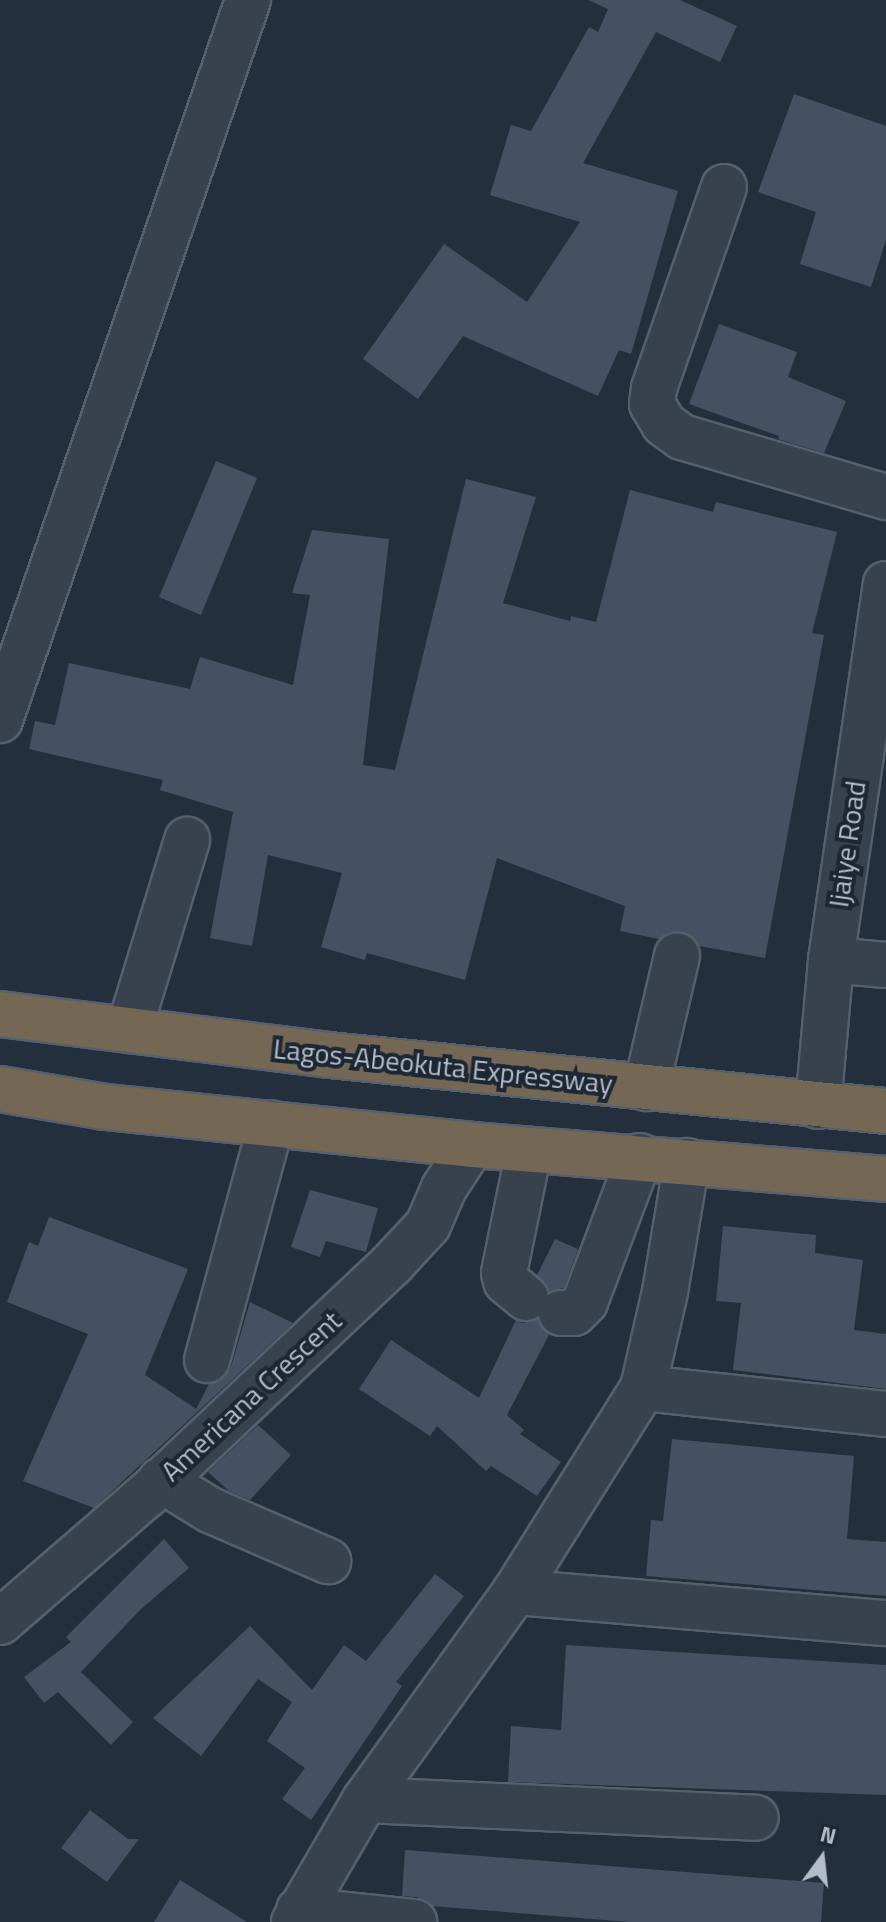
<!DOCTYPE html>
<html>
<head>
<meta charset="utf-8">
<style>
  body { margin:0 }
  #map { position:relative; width:886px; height:1922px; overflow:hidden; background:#242f3e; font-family:"Titillium Web",sans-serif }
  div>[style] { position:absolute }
  .building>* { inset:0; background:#455162 }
  .roads { filter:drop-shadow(2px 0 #565f6c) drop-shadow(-2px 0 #565f6c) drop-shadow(0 2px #565f6c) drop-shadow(0 -2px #565f6c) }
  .minor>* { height:44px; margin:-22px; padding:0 22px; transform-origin:22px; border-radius:22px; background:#38414e }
  .highway>* { height:44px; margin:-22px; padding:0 22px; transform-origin:22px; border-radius:22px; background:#746855 }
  span { translate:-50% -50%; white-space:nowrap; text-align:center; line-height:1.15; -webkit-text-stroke:8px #1d2633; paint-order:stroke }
  .street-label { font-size:28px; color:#b4bcc9 }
  .north { position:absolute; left:782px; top:1818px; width:80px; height:80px; -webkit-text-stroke:6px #1d2633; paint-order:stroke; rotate:15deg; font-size:22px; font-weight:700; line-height:32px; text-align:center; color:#b4bcc9 }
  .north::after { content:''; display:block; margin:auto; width:28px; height:36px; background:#b4bcc9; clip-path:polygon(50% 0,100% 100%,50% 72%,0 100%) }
</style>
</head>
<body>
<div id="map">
  <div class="building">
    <i style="clip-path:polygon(588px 0,680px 0,737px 26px,720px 62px,656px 32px,583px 163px,678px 191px,631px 354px,619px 350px,598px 396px,463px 336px,418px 399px,363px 359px,444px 244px,527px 302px,580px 222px,490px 195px,511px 125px,531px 131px,589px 27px,598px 32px,608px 9px)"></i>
    <i style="clip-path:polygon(794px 94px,886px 126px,886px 240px,871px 287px,800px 264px,816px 212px,758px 192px)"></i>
    <i style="clip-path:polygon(719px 324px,797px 352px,788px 377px,846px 401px,824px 453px,778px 439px,779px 436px,689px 404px)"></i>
    <i style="clip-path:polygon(216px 461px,257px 478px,201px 615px,159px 597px)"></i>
    <i style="clip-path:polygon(466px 479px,536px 497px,503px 603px,570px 621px,571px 616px,596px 622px,630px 490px,713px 512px,716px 502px,837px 532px,812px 633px,824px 635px,765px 958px,699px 946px,693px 937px,682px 932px,669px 932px,659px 939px,620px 931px,625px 906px,497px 858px,465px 980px,367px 953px,365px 960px,321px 947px,342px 873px,268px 855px,252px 946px,210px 938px,233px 812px,160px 790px,163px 780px,29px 749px,35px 721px,55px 725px,69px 663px,190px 689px,200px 657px,293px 685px,310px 595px,292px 593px,312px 530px,389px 539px,363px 765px,395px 770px)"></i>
    <i style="clip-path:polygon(310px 1190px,378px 1208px,366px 1252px,326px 1241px,320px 1257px,291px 1247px)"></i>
    <i style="clip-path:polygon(49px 1217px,188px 1269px,145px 1375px,196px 1409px,209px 1384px,224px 1378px,231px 1367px,250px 1302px,293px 1323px,94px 1508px,23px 1481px,88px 1334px,7px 1302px,29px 1242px,38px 1246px)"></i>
    <i style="clip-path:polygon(723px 1226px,816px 1235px,815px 1253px,863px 1260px,854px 1330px,886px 1334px,886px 1389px,733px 1370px,741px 1303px,716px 1301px)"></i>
    <i style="clip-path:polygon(555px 1239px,578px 1249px,564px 1288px,550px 1291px,537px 1275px)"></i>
    <i style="clip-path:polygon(538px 1319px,549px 1335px,507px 1415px,524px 1430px,520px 1434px,561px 1462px,537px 1496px,491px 1466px,486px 1471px,437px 1426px,430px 1436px,359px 1389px,391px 1340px,479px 1398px,516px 1320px,522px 1323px)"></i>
    <i style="clip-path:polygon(258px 1425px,291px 1455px,250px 1500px,229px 1491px,208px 1472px)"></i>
    <i style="clip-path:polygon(672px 1439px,854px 1456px,847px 1539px,886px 1542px,886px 1596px,646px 1576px,651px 1520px,663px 1521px)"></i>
    <i style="clip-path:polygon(164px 1539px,189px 1568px,140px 1610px,81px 1672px,133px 1722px,111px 1745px,58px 1692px,44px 1703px,24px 1677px,71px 1642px,66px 1637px)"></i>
    <i style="clip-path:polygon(435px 1574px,464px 1596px,396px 1682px,402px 1686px,311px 1820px,282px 1799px,305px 1768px,267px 1741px,292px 1702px,258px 1679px,201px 1756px,153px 1718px,250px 1626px,312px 1690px,344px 1645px,366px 1661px)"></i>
    <i style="clip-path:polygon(566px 1645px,886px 1665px,886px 1795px,508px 1782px,511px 1726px,561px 1730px)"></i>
    <i style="clip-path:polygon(90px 1810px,128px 1839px,139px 1839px,107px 1882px,61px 1848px)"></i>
    <i style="clip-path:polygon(405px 1850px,824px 1883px,821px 1922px,630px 1922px,432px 1906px,417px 1897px,402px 1896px)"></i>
    <i style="clip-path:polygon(180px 1880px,247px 1922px,154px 1922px)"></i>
  </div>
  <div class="roads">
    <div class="minor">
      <i style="left:724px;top:187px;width:213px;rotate:109.2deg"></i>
      <i style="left:654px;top:388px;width:16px;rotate:97deg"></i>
      <i style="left:652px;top:404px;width:23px;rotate:59deg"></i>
      <i style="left:664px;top:424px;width:22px;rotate:36deg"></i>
      <i style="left:682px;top:437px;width:213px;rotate:16.4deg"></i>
      <i style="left:0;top:720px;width:762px;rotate:-70.99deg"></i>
      <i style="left:831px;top:960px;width:55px;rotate:5.2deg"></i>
      <i style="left:129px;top:1030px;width:199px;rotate:-73deg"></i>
      <i style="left:646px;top:1088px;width:136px;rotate:-76.8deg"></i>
      <i style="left:818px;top:1106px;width:147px;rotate:-84.9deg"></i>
      <i style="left:831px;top:960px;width:380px;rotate:-81.7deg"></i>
      <i style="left:526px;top:1298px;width:26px;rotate:-140deg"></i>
      <i style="left:506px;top:1281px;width:8px;rotate:-104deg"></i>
      <i style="left:504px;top:1273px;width:126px;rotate:-78.5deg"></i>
      <i style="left:561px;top:1313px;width:13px"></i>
      <i style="left:574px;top:1313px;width:16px;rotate:-45deg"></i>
      <i style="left:585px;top:1302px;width:156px;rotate:-69.4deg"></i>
      <i style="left:207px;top:1360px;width:245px;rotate:-74.8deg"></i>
      <i style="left:643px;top:1388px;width:244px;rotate:6.1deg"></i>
      <i style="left:161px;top:1480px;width:57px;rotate:31.5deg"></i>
      <i style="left:210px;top:1510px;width:129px;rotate:23.4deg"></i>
      <i style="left:515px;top:1592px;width:372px;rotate:4.8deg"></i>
      <i style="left:0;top:1622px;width:196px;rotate:-40.9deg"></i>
      <i style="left:148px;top:1494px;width:334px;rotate:-43.3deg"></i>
      <i style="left:391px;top:1265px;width:54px;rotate:-47.2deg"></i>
      <i style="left:428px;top:1225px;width:40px;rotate:-66.6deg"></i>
      <i style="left:444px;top:1188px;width:51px;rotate:-56.9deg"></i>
      <i style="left:365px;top:1800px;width:391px;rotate:2.6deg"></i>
      <i style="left:299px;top:1910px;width:116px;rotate:6deg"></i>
      <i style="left:294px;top:1922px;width:141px;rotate:-59.8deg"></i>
      <i style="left:365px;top:1800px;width:256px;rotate:-54.2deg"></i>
      <i style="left:515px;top:1592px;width:241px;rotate:-57.9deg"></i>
      <i style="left:643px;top:1388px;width:98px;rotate:-77.1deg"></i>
      <i style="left:665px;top:1292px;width:133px;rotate:-80.5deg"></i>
    </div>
    <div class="highway">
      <i style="left:0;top:1014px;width:332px;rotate:7.1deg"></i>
      <i style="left:329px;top:1055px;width:560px;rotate:5.74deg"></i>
      <i style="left:0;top:1089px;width:107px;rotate:9.7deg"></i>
      <i style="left:105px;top:1107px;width:369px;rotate:5.9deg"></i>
      <i style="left:472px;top:1145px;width:415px;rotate:4.7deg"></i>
    </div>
  </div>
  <div class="street-label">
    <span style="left:847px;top:844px;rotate:-82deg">Ijaiye Road</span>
    <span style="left:443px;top:1066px;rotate:6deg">Lagos-Abeokuta Expressway</span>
    <span style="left:251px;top:1396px;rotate:-43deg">Americana Crescent</span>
  </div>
  <div class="north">N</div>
</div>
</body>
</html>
